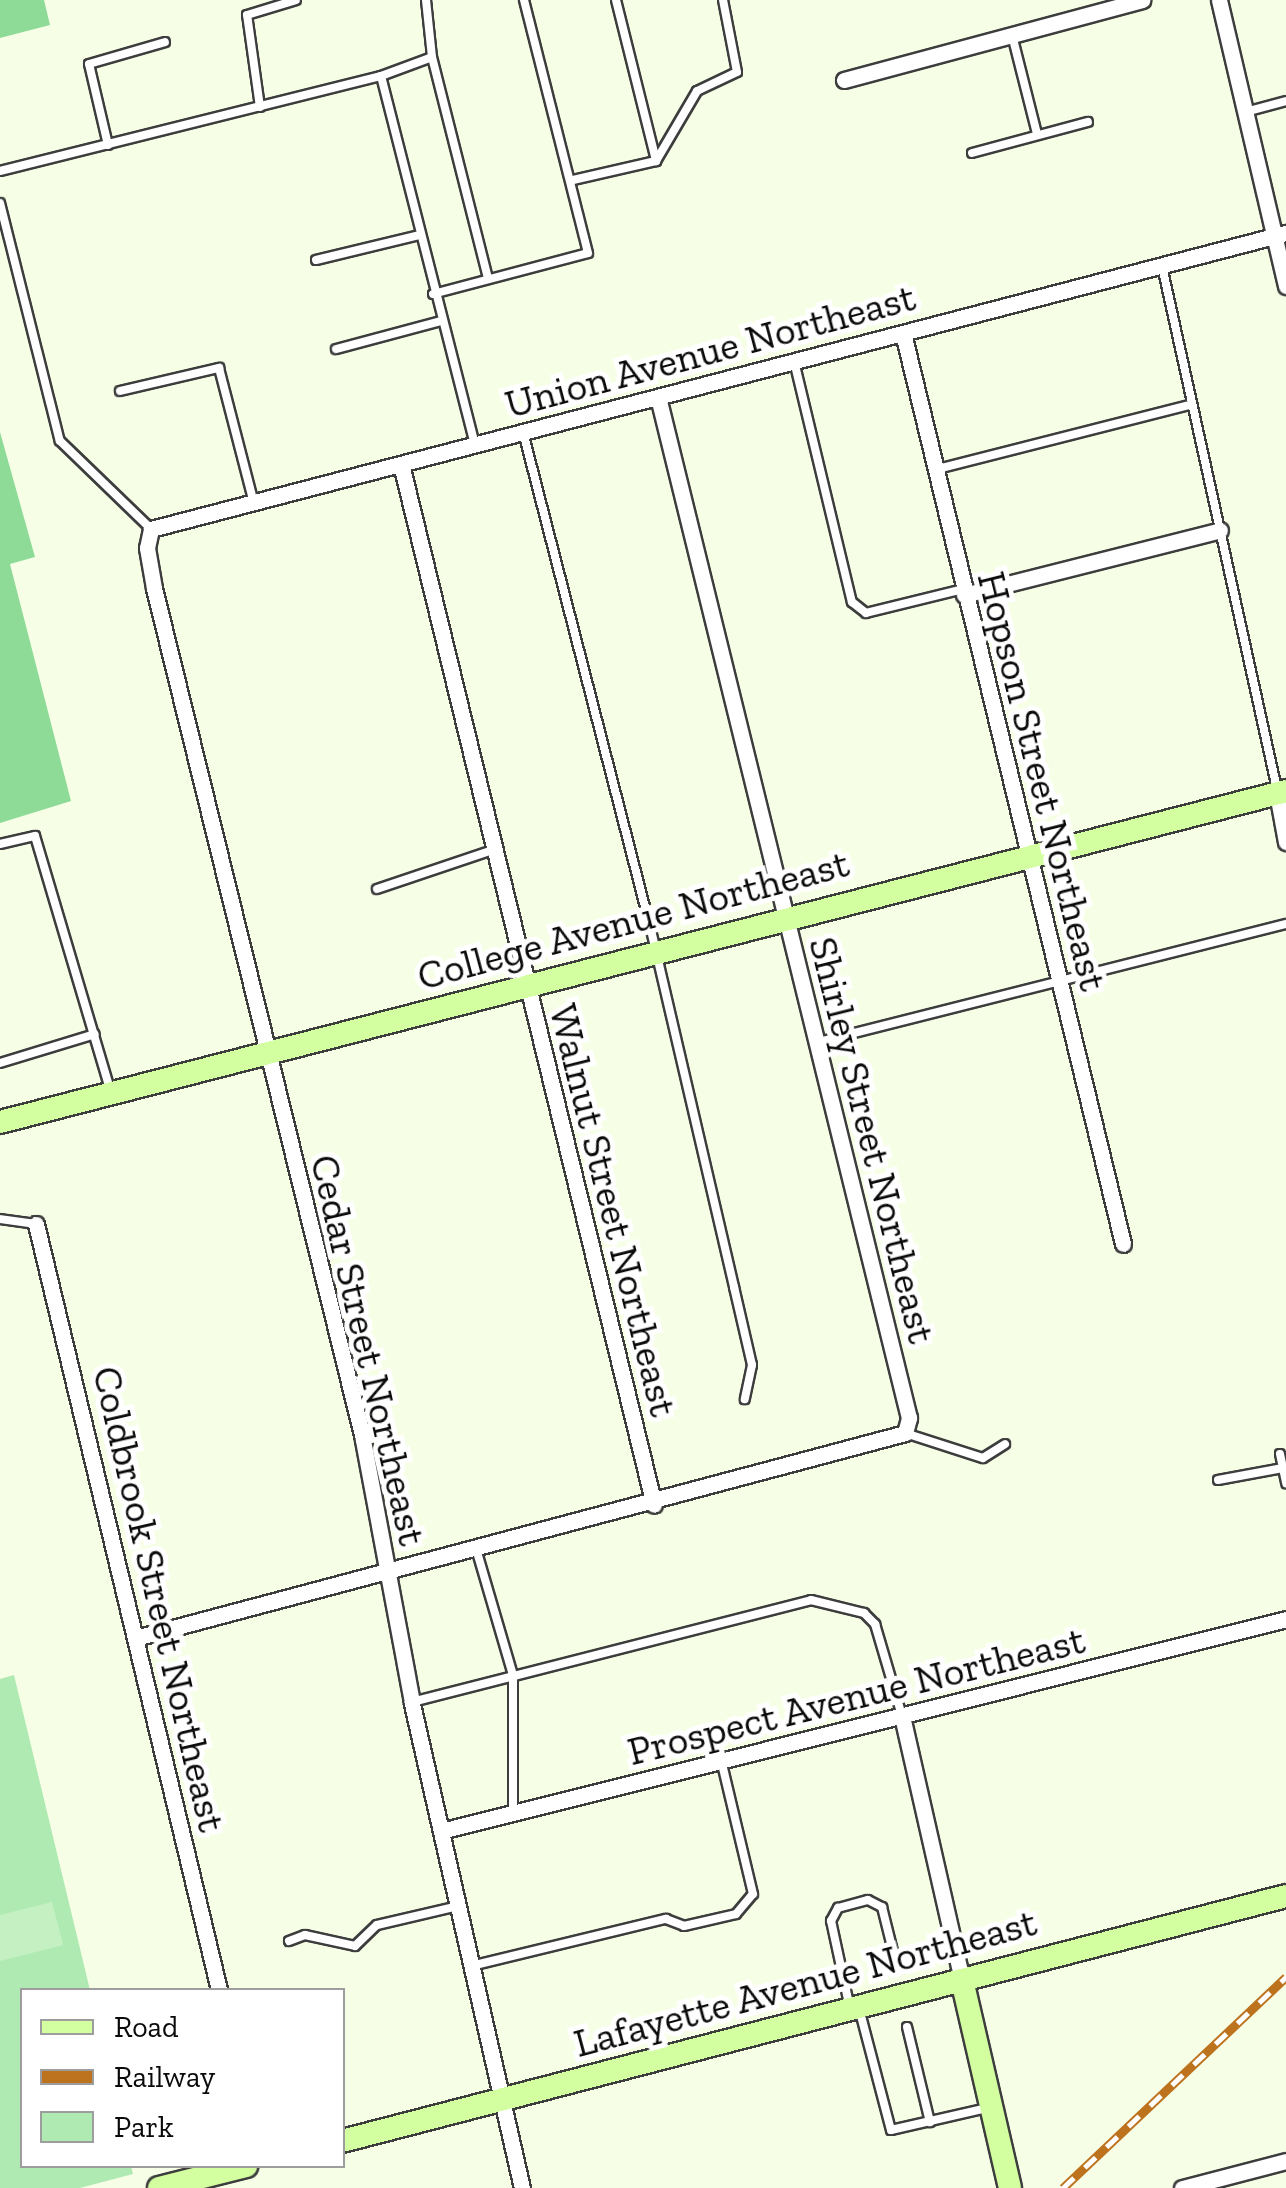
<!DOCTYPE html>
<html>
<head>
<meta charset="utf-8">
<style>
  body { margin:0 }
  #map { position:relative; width:1286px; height:2188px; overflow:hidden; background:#f6ffe6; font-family:"Zilla Slab",serif }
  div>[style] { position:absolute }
  .green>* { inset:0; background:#b0eab3 }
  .forest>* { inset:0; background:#8edb98 }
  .pitch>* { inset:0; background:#c5f1c2 }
  .roads { filter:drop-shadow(2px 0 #3d3d3d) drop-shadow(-2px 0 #3d3d3d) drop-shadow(0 2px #3d3d3d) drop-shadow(0 -2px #3d3d3d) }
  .lane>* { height:8px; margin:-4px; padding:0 4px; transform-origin:4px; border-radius:4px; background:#fff }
  .street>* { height:15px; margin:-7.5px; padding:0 7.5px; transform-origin:7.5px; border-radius:7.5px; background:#fff }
  .secondary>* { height:22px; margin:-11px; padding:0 11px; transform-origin:11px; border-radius:11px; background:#d3ffa1 }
  .rail>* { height:9px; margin-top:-4.5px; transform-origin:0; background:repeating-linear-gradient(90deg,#fff 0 15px,#bd731e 0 30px); box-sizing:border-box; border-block:2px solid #bd731e }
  span { translate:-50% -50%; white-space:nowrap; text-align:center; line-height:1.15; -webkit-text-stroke:10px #fff; paint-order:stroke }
  .street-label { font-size:40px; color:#0a0a0a }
  .legend { position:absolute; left:20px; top:1988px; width:325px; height:180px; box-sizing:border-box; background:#fff; border:2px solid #9d9d9d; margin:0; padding:12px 18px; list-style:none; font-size:30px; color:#0a0a0a }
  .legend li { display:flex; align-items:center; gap:20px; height:50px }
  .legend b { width:50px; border:2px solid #9d9d9d }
</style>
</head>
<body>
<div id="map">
  <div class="green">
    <i style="clip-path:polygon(14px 1675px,90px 1990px,22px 1990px,22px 2166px,131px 2166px,133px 2174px,80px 2188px,0 2188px,0 1679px)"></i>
  </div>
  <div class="forest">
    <i style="clip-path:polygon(0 0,44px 0,50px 25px,0 38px)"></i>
    <i style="clip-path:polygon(0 432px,35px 557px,10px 564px,71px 801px,0 823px)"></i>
  </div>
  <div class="pitch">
    <i style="clip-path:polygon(52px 1902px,63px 1945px,0 1961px,0 1915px)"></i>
  </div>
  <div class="roads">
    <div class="lane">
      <i style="left:426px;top:0;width:57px;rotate:84deg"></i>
      <i style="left:432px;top:57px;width:225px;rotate:75.8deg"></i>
      <i style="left:616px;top:0;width:166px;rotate:76deg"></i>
      <i style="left:1012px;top:35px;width:102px;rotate:75.8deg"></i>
      <i style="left:381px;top:76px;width:381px;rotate:75.7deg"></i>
      <i style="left:260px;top:107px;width:93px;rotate:-98deg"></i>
      <i style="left:247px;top:15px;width:51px;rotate:-17deg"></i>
      <i style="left:1245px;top:112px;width:42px;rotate:-15deg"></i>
      <i style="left:108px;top:145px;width:83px;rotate:-103.2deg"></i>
      <i style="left:89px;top:64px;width:79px;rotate:-16.1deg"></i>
      <i style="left:972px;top:153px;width:120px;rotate:-15deg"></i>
      <i style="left:0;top:171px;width:393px;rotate:-14deg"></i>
      <i style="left:381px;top:76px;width:54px;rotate:-20.4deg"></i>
      <i style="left:573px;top:180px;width:85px;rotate:-12.9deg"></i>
      <i style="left:656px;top:161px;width:81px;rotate:-59.6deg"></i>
      <i style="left:697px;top:91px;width:44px;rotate:-25.4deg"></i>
      <i style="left:737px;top:72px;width:73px;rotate:-101deg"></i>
      <i style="left:0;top:203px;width:245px;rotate:75.9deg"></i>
      <i style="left:60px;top:441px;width:127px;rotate:44deg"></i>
      <i style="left:316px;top:260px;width:106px;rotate:-13.6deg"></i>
      <i style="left:1162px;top:266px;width:535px;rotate:77.6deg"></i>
      <i style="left:433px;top:294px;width:160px;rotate:-14.8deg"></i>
      <i style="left:588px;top:253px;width:261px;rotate:-104.2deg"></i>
      <i style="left:336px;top:349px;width:109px;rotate:-14.9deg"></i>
      <i style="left:794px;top:361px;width:248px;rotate:76.5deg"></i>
      <i style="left:852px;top:602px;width:18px;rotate:38deg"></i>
      <i style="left:866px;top:613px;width:100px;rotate:-13.9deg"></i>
      <i style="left:120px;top:391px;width:102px;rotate:-13.1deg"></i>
      <i style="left:219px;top:368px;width:139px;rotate:75.5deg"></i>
      <i style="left:523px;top:432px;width:514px;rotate:75.59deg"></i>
      <i style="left:651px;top:930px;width:367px;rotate:76.9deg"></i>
      <i style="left:734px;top:1287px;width:80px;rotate:77deg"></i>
      <i style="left:752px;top:1365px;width:35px;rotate:102deg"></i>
      <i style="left:934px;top:470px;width:266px;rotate:-14.3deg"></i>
      <i style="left:0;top:844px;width:36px;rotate:-13deg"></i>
      <i style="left:35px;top:836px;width:264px;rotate:73.5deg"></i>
      <i style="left:377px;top:889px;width:122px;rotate:-18.6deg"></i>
      <i style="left:815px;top:1043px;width:486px;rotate:-14.2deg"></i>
      <i style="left:0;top:1063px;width:99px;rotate:-17deg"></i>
      <i style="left:0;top:1219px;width:36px;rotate:8deg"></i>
      <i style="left:905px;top:1433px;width:82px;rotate:17.8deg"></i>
      <i style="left:983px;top:1458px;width:26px;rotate:-32deg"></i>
      <i style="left:1280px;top:1454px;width:30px;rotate:78deg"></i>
      <i style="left:1218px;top:1480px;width:66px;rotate:-10.5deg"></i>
      <i style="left:477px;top:1552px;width:128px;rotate:73.7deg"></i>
      <i style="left:513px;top:1675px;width:138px;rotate:90deg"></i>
      <i style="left:412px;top:1702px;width:412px;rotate:-14.3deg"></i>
      <i style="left:811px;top:1600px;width:55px;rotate:13.8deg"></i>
      <i style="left:864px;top:1613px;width:16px;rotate:45deg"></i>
      <i style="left:875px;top:1624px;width:96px;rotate:73.6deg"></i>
      <i style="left:289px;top:1941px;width:17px;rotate:-21deg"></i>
      <i style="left:305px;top:1935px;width:51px;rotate:12.4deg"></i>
      <i style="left:355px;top:1946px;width:30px;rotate:-44deg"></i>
      <i style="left:377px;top:1925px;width:83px;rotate:-13.2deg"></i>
      <i style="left:471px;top:1966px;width:201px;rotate:-13.6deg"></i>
      <i style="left:666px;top:1919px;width:19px;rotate:21deg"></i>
      <i style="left:684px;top:1926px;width:53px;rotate:-13deg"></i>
      <i style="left:736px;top:1914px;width:26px;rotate:-50deg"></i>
      <i style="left:753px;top:1894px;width:134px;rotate:-103.4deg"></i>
      <i style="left:849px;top:2004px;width:85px;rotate:-102.2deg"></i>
      <i style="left:831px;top:1921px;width:15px;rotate:-62deg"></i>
      <i style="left:838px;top:1908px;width:31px;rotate:-15deg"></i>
      <i style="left:868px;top:1900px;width:16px;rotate:27deg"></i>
      <i style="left:882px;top:1907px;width:49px;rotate:76deg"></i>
      <i style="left:860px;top:2012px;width:122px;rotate:75.3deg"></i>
      <i style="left:891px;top:2130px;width:98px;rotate:-12.9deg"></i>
      <i style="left:907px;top:2027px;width:98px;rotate:76.4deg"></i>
    </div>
    <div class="street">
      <i style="left:1219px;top:0;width:294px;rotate:76.8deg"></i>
      <i style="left:844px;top:80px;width:309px;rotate:-15deg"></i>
      <i style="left:903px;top:333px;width:937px;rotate:76.42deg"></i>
      <i style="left:401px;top:464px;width:1071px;rotate:76.34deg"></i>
      <i style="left:964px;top:595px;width:264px;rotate:-14.2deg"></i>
      <i style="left:1277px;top:793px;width:50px;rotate:79.6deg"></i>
      <i style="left:36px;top:1224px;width:788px;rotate:76.56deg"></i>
      <i style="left:139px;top:1637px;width:793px;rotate:-14.91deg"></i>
      <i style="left:905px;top:1433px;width:16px;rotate:-75deg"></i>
      <i style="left:909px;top:1418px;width:1051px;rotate:-103.81deg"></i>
      <i style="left:902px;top:1716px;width:271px;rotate:77.2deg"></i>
      <i style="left:441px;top:1831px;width:871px;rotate:-14.08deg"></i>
      <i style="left:522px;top:2188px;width:498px;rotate:-102.8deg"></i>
      <i style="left:412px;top:1702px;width:268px;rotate:-100.6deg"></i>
      <i style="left:363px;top:1439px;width:876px;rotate:-103.8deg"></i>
      <i style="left:154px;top:588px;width:41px;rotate:-99.9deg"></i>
      <i style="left:147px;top:548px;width:19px;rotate:-78deg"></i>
      <i style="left:151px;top:529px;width:1173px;rotate:-14.62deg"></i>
      <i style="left:1182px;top:2188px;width:107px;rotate:-14.6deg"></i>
    </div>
    <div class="secondary">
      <i style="left:0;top:1122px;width:1328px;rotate:-14.43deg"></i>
      <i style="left:962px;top:1980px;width:213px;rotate:77deg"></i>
      <i style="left:342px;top:2141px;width:975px;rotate:-14.55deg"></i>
      <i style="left:159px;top:2188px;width:90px;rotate:-14.2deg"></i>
    </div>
  </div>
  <div class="rail">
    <i style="left:1063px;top:2188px;width:307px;rotate:-43.4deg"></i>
  </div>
  <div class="street-label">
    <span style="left:710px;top:350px;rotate:-15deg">Union Avenue Northeast</span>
    <span style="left:1043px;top:781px;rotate:76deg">Hopson Street Northeast</span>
    <span style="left:633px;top:919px;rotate:-15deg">College Avenue Northeast</span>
    <span style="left:873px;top:1140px;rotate:76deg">Shirley Street Northeast</span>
    <span style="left:614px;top:1210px;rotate:76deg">Walnut Street Northeast</span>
    <span style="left:369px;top:1350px;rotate:77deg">Cedar Street Northeast</span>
    <span style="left:160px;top:1599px;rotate:77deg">Coldbrook Street Northeast</span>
    <span style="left:856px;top:1695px;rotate:-14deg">Prospect Avenue Northeast</span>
    <span style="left:805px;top:1982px;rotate:-15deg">Lafayette Avenue Northeast</span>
  </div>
  <ul class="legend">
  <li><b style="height:12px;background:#d3ffa1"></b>Road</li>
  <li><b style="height:12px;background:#bd731e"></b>Railway</li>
  <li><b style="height:28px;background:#b0eab3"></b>Park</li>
  </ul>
</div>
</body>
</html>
